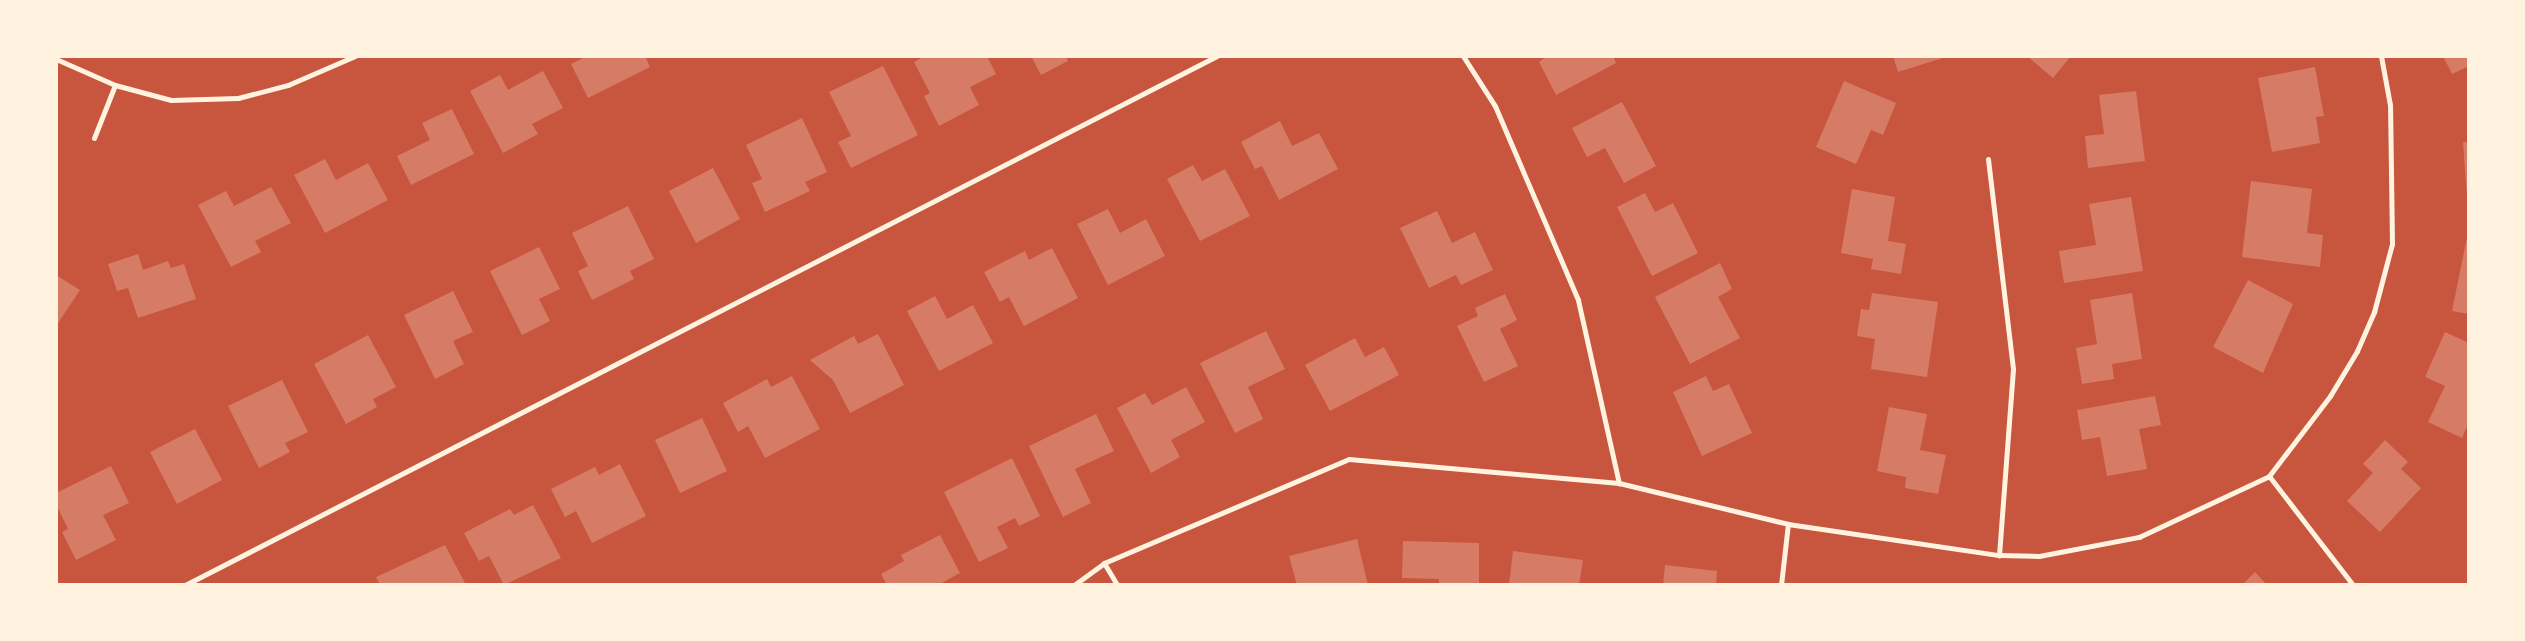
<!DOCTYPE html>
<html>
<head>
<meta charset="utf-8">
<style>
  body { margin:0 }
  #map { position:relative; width:2525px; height:641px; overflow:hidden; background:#c8553d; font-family:"Nunito Sans",sans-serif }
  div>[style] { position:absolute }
  .building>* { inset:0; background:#d67c66 }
  .minor>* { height:5px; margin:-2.5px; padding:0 2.5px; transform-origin:2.5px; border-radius:2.5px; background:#fff3e0 }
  span { translate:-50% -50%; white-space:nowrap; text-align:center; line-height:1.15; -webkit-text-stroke:5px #fff3e0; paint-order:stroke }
  .frame { position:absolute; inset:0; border:58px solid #fff3e0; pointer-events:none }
</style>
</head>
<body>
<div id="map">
  <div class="building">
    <i style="clip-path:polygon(587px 56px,645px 56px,650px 67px,588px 98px,571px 64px)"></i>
    <i style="clip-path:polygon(925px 56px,987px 56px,996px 74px,970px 87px,979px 105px,939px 126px,924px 96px,930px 93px,914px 62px)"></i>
    <i style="clip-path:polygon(1031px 56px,1066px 56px,1068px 61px,1041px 75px)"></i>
    <i style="clip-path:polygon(1547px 56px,1613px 56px,1616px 63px,1556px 95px,1539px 62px)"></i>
    <i style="clip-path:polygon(1893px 56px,1945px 56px,1946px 57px,1898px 72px)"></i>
    <i style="clip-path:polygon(2027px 56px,2071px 56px,2053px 78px)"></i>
    <i style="clip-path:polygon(2443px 56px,2469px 56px,2469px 66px,2452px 74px)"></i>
    <i style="clip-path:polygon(883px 66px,918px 135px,851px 168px,838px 142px,851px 136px,829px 92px)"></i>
    <i style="clip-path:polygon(2315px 67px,2324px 116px,2316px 117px,2320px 143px,2272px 152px,2258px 78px)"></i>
    <i style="clip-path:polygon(543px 71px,563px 108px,532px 124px,538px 134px,503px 153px,470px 91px,500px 75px,508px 90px)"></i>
    <i style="clip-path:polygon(1844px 81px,1896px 103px,1883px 135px,1871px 130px,1856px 164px,1816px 147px)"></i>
    <i style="clip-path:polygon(2136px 91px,2145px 161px,2088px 168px,2085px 136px,2104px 134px,2099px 95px)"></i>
    <i style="clip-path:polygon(1622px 102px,1656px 166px,1624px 183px,1605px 148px,1587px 157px,1572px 128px)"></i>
    <i style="clip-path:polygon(452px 109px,474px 154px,411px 185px,397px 156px,430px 140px,422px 123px)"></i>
    <i style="clip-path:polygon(802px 118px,827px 172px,805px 182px,810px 191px,765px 212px,752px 183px,762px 179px,746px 145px)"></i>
    <i style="clip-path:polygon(1280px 121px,1292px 146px,1319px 133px,1338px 169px,1279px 200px,1262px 166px,1255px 169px,1241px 142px)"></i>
    <i style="clip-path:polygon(2463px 142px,2469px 142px,2469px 198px,2467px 198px)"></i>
    <i style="clip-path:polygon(325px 159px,336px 180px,368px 163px,388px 200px,325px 233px,294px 175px)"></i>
    <i style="clip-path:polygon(1193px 165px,1202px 181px,1225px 169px,1250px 216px,1200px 241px,1167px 179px)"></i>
    <i style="clip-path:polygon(713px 168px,740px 219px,696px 243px,669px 191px)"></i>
    <i style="clip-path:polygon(2251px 181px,2312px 189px,2307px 233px,2323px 235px,2320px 267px,2242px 257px)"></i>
    <i style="clip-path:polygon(271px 187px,291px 223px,255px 241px,261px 252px,231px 267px,198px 205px,226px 191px,234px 206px)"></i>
    <i style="clip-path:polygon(1852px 189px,1895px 197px,1888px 241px,1906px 244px,1901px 274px,1871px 269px,1873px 259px,1841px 253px)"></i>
    <i style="clip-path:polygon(1645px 193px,1655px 212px,1673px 203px,1698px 253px,1652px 276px,1617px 207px)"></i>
    <i style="clip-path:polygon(2131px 197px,2143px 271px,2064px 283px,2059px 251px,2096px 245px,2089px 204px)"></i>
    <i style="clip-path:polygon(628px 206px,654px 259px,630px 271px,634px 279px,592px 300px,578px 271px,588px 266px,572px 233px)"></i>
    <i style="clip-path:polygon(1108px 209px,1120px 233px,1146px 219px,1165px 256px,1108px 285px,1077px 224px)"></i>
    <i style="clip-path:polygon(1437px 211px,1452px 243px,1475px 232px,1493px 270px,1461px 285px,1456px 275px,1429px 288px,1400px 228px)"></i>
    <i style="clip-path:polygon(2468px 232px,2469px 232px,2469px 314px,2452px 311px)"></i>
    <i style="clip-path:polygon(539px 247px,560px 289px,539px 299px,550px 321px,522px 335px,490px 271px)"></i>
    <i style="clip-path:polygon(1052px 248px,1078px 298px,1024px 326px,1009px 297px,1000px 302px,984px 272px,1025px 251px,1029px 260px)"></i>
    <i style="clip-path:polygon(138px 254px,143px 270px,168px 261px,171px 268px,184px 264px,196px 299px,138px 318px,128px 288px,117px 291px,108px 264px)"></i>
    <i style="clip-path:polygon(1720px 263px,1732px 289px,1718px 297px,1740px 338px,1690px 364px,1655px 297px)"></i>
    <i style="clip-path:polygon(56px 275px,80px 290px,58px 323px,56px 322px)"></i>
    <i style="clip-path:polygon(2248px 280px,2293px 304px,2263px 373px,2213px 347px)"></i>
    <i style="clip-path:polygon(453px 291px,473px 332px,453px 341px,464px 364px,435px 379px,404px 315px)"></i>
    <i style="clip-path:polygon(1872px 293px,1938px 302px,1927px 377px,1871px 369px,1875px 339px,1857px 336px,1861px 309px,1869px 310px)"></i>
    <i style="clip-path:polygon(2132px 293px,2142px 359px,2112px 364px,2114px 379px,2082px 384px,2076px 348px,2097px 344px,2090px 300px)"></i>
    <i style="clip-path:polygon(1505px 294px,1517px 320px,1500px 329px,1518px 366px,1484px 382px,1457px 326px,1478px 316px,1475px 308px)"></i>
    <i style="clip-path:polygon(935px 296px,947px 319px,973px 305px,993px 343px,939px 371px,907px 311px)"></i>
    <i style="clip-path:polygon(1266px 331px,1285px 369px,1248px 387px,1263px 419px,1235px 433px,1200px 363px)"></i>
    <i style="clip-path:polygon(2445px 332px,2469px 343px,2469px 422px,2462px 438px,2428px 422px,2445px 386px,2425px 377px)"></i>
    <i style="clip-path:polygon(878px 334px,904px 385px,850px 413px,833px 380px,810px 360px,854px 336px,858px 344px)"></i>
    <i style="clip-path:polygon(368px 335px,396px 387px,373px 399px,377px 407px,346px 424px,314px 364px)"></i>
    <i style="clip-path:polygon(1355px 338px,1365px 357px,1384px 347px,1399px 375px,1330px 411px,1305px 365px)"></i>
    <i style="clip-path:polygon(792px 376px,820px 429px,765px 458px,748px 426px,738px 432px,723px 403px,767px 379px,771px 387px)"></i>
    <i style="clip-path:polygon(1706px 376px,1713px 391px,1729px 384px,1752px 433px,1702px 456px,1673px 392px)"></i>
    <i style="clip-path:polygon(282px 380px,308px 432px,285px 443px,290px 452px,259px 468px,228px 406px)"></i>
    <i style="clip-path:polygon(1186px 387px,1205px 422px,1171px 440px,1180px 457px,1151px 473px,1117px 408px,1145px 393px,1152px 405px)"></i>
    <i style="clip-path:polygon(2155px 396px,2161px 425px,2139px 429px,2147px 469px,2107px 476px,2100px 437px,2082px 440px,2077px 410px)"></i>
    <i style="clip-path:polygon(1889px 407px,1927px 414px,1920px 450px,1946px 455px,1938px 494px,1905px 488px,1906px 477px,1877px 471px)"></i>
    <i style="clip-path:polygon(1096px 414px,1114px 451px,1075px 469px,1091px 503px,1063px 517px,1029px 446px)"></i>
    <i style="clip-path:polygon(702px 418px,727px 471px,680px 493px,655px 440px)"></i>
    <i style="clip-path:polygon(195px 429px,222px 480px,177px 504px,150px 452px)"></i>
    <i style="clip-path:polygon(2385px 440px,2408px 462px,2401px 469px,2421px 488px,2380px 532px,2347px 501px,2373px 473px,2363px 464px)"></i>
    <i style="clip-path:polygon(1012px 458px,1040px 516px,1019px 526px,1015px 518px,997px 527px,1008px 548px,979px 562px,944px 492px)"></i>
    <i style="clip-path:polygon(620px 464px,646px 516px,592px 543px,576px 511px,565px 517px,551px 489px,595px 467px,599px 475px)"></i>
    <i style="clip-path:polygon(111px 466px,129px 503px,103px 515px,116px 540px,76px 560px,62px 532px,68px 529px,56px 504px,56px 493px)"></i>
    <i style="clip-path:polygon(533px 505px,561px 558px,504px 585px,489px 556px,479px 561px,464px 533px,510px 509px,514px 515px)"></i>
    <i style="clip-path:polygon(940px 535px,960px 573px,938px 585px,887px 585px,881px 574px,904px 561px,901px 555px)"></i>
    <i style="clip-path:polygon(1357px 539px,1368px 585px,1297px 585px,1289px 556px)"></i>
    <i style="clip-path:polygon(1403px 541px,1479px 543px,1479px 585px,1439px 585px,1439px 579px,1402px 578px)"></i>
    <i style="clip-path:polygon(445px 545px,466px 585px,380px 585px,376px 577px)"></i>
    <i style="clip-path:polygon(1513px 551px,1583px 560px,1579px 585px,1509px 585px)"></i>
    <i style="clip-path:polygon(1665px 565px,1717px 571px,1716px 585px,1663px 585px)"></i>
    <i style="clip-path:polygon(2255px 572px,2267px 585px,2242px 585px)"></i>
  </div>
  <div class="minor">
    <i style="left:1463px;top:56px;width:59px;rotate:57.4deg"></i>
    <i style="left:1495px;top:106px;width:211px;rotate:66.8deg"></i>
    <i style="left:1578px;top:300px;width:188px;rotate:77.4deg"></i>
    <i style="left:56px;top:59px;width:64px;rotate:23.8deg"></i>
    <i style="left:115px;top:85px;width:58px;rotate:15deg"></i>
    <i style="left:171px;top:100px;width:67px;rotate:-1.7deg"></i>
    <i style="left:238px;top:98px;width:52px;rotate:-14.6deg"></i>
    <i style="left:288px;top:85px;width:73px;rotate:-23.4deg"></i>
    <i style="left:94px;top:138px;width:57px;rotate:-68.4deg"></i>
    <i style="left:1988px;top:159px;width:211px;rotate:83.2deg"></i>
    <i style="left:2013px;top:369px;width:187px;rotate:94.3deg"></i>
    <i style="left:2269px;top:476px;width:138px;rotate:52.4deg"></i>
    <i style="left:1104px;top:563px;width:26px;rotate:59deg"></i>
    <i style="left:185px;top:585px;width:1160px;rotate:-27.14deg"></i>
    <i style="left:1074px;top:585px;width:37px;rotate:-36deg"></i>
    <i style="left:1104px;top:563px;width:266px;rotate:-23deg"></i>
    <i style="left:1349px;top:459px;width:271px;rotate:5.1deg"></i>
    <i style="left:1619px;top:483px;width:174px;rotate:13.6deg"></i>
    <i style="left:1788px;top:524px;width:213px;rotate:8.4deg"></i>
    <i style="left:1999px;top:555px;width:40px;rotate:1.4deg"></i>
    <i style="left:2039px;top:556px;width:102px;rotate:-10.8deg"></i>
    <i style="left:2139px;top:537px;width:144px;rotate:-25.1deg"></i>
    <i style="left:2269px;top:476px;width:101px;rotate:-52.7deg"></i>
    <i style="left:2330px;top:396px;width:52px;rotate:-59deg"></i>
    <i style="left:2357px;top:351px;width:43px;rotate:-66.4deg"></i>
    <i style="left:2374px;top:312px;width:70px;rotate:-75.2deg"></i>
    <i style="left:2392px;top:244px;width:139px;rotate:-90.8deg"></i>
    <i style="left:2390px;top:105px;width:50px;rotate:-100.4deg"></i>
    <i style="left:1781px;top:585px;width:61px;rotate:-83.5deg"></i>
  </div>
  <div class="frame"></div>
</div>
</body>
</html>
